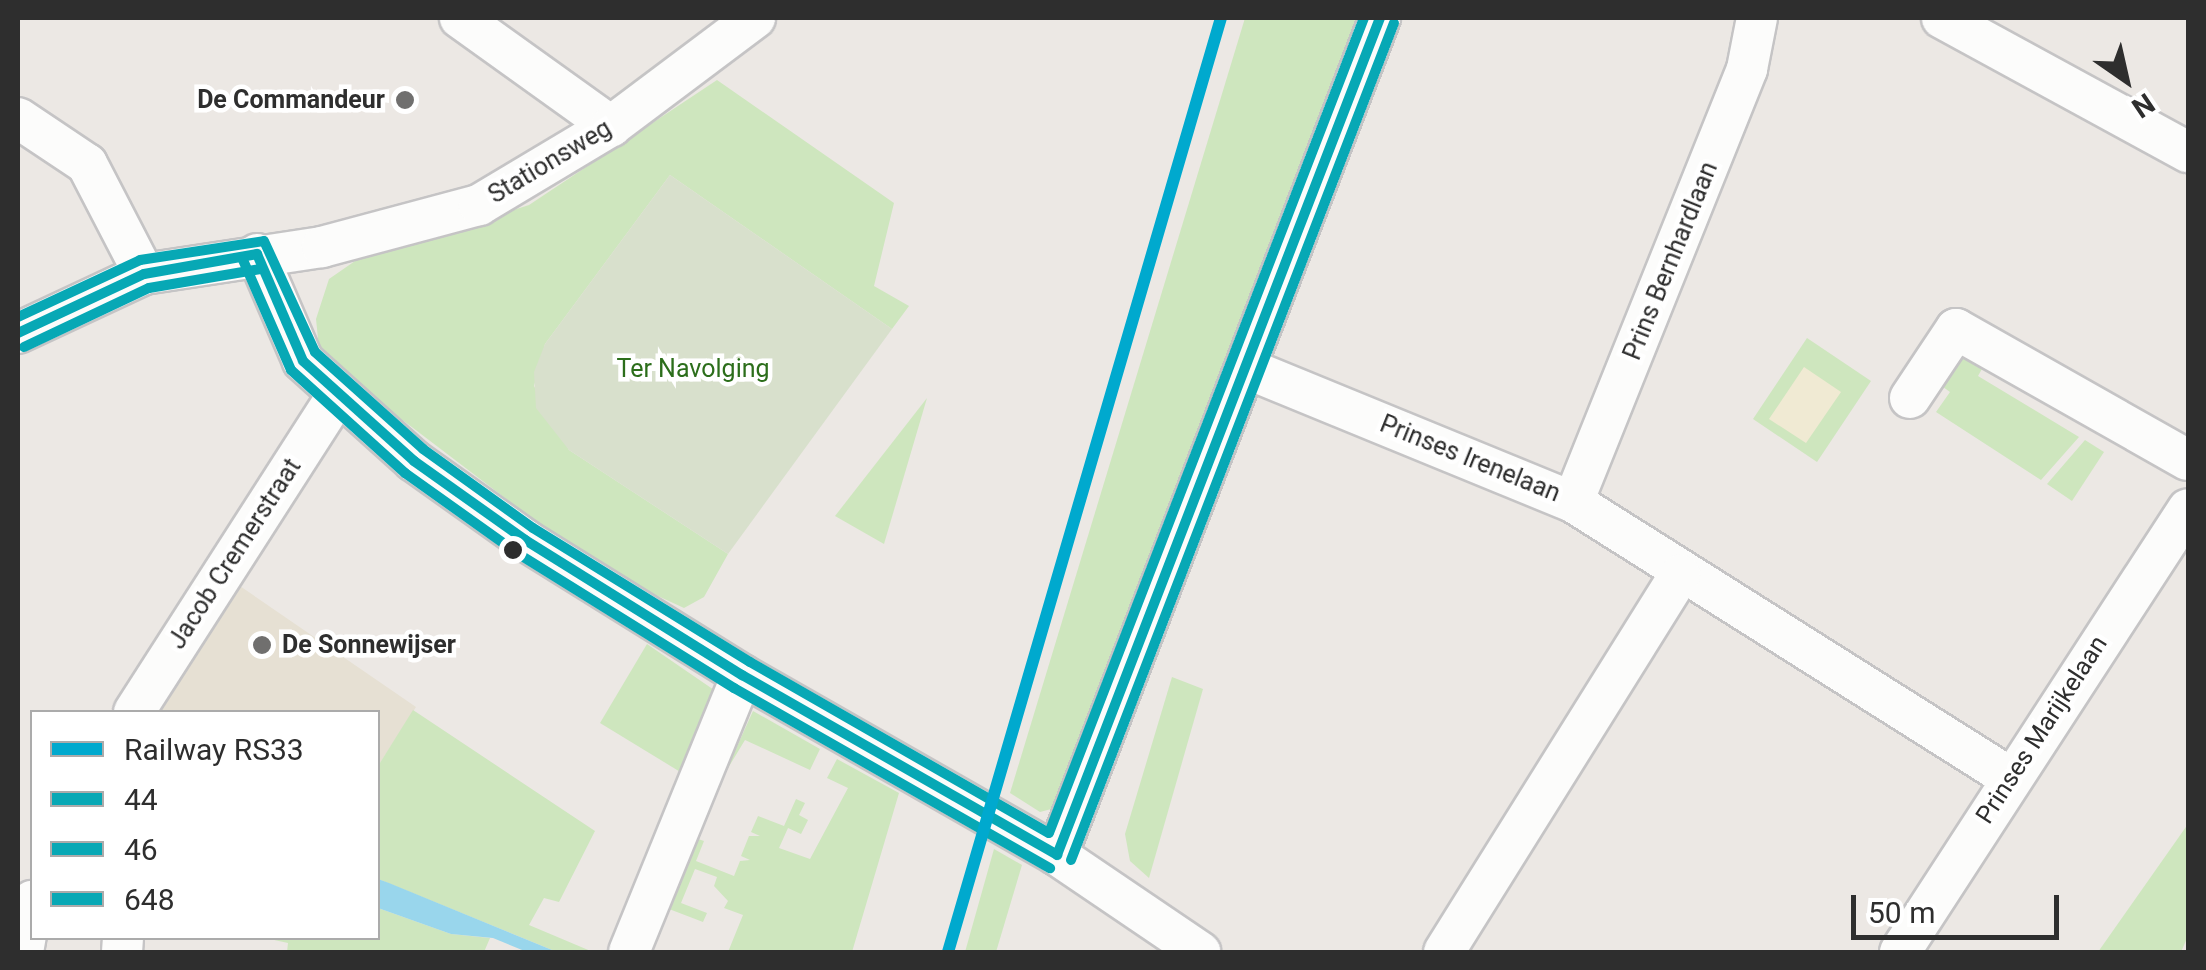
<!DOCTYPE html>
<html>
<head>
<meta charset="utf-8">
<style>
  body { margin:0 }
  #map { position:relative; width:2206px; height:970px; overflow:hidden; background:#ece8e4; font-family:Roboto,sans-serif }
  div>[style] { position:absolute }
  .education>* { inset:0; background:#e6e0d3 }
  .green>* { inset:0; background:#cee6be }
  .sand>* { inset:0; background:#f0ead3 }
  .cemetery>* { inset:0; background:#d8e0cc }
  .water>* { inset:0; background:#99d6ec }
  .roads { filter:drop-shadow(2px 0 #c5c4c5) drop-shadow(-2px 0 #c5c4c5) drop-shadow(0 2px #c5c4c5) drop-shadow(0 -2px #c5c4c5) }
  .minor>* { height:40px; margin:-20px; padding:0 20px; transform-origin:20px; border-radius:20px; background:#fcfcfb }
  .bus-1>* { height:10px; margin:-5px; padding:0 5px; transform-origin:5px; border-radius:5px; background:#07a8b5 }
  .bus-2>* { height:10px; margin:-5px; padding:0 5px; transform-origin:5px; border-radius:5px; background:#07a8b5 }
  .bus-3>* { height:10px; margin:-5px; padding:0 5px; transform-origin:5px; border-radius:5px; background:#07a8b5 }
  .rail-1>* { height:12px; margin:-6px; padding:0 6px; transform-origin:6px; border-radius:6px; background:#00a9ce }
  .dots>* { width:28px; height:28px; translate:-50% -50%; box-sizing:border-box; border:5px solid #fff; border-radius:50% }
  span { translate:-50% -50%; white-space:nowrap; text-align:center; line-height:1.15; -webkit-text-stroke:9px #fff; paint-order:stroke }
  .poi-label { font-size:25px; color:#2e2e2e; font-weight:700 }
  .right { translate:-100% -50%; text-align:right }
  .left { translate:0 -50%; text-align:left }
  .street-label { font-size:25px; color:#2e2e2e }
  .park-label { font-size:25px; color:#2c6e1b }
  .frame { position:absolute; inset:0; border:20px solid #2e2e2e; pointer-events:none }
  .legend { position:absolute; left:30px; top:710px; width:350px; height:230px; box-sizing:border-box; background:#fff; border:2px solid #ababab; margin:0; padding:12px 18px; list-style:none; font-size:30px; color:#2e2e2e }
  .legend li { display:flex; align-items:center; gap:20px; height:50px }
  .legend b { width:50px; border:2px solid #ababab }
  .north { position:absolute; left:2076px; top:30px; width:100px; height:100px; -webkit-text-stroke:8px #fff; paint-order:stroke; rotate:146deg; font-size:28px; font-weight:700; line-height:40px; text-align:center; color:#2e2e2e }
  .north::after { content:''; display:block; margin:auto; width:35px; height:45px; background:#2e2e2e; clip-path:polygon(50% 0,100% 100%,50% 72%,0 100%) }
  .scale { position:absolute; left:1851px; top:895px; width:208px; height:45px; box-sizing:border-box; border:5px solid #2e2e2e; border-top:0; padding-left:12px; font-size:30px; line-height:35px; white-space:nowrap; color:#2e2e2e; -webkit-text-stroke:8px #fff; paint-order:stroke }
</style>
</head>
<body>
<div id="map">
  <div class="education">
    <i style="clip-path:polygon(237px 584px,416px 707px,378px 766px,378px 712px,155px 712px)"></i>
  </div>
  <div class="green">
    <i style="clip-path:polygon(1245px 18px,1362px 18px,1055px 808px,1040px 812px,1010px 793px)"></i>
    <i style="clip-path:polygon(717px 80px,894px 203px,874px 286px,909px 306px,892px 329px,670px 175px,545px 344px,534px 386px,569px 450px,728px 554px,704px 597px,684px 608px,597px 568px,371px 396px,319px 348px,316px 319px,329px 279px,355px 261px,529px 205px)"></i>
    <i style="clip-path:polygon(1807px 338px,1871px 381px,1817px 462px,1753px 419px)"></i>
    <i style="clip-path:polygon(1952px 353px,1988px 358px,1978px 376px,2079px 437px,2041px 480px,1936px 412px,1950px 392px,1932px 379px)"></i>
    <i style="clip-path:polygon(927px 398px,884px 544px,835px 516px)"></i>
    <i style="clip-path:polygon(2085px 440px,2104px 452px,2072px 501px,2047px 484px)"></i>
    <i style="clip-path:polygon(647px 644px,717px 692px,682px 773px,600px 723px)"></i>
    <i style="clip-path:polygon(1172px 677px,1203px 689px,1149px 878px,1130px 861px,1125px 834px)"></i>
    <i style="clip-path:polygon(413px 710px,595px 831px,559px 902px,544px 898px,529px 925px,593px 952px,557px 952px,378px 879px,378px 766px)"></i>
    <i style="clip-path:polygon(753px 711px,820px 749px,810px 770px,745px 740px,725px 773px)"></i>
    <i style="clip-path:polygon(837px 759px,899px 793px,852px 952px,728px 952px,743px 915px,724px 908px,728px 901px,714px 886px,717px 877px,695px 869px,681px 903px,707px 913px,703px 922px,669px 909px,698px 839px,704px 841px,696px 861px,734px 876px,740px 861px,750px 860px,741px 856px,749px 836px,760px 836px,751px 832px,758px 816px,784px 826px,796px 799px,805px 803px,799px 815px,808px 820px,801px 834px,788px 828px,779px 848px,810px 859px,848px 788px,827px 778px)"></i>
    <i style="clip-path:polygon(2188px 824px,2188px 936px,2181px 952px,2098px 952px)"></i>
    <i style="clip-path:polygon(994px 849px,1022px 865px,996px 952px,965px 952px)"></i>
    <i style="clip-path:polygon(378px 908px,451px 934px,490px 938px,484px 952px,287px 952px,288px 943px,265px 938px,378px 938px)"></i>
  </div>
  <div class="sand">
    <i style="clip-path:polygon(1804px 367px,1841px 392px,1806px 443px,1769px 419px)"></i>
  </div>
  <div class="cemetery">
    <i style="clip-path:polygon(670px 175px,892px 329px,728px 554px,569px 450px,536px 408px,534px 372px,545px 344px)"></i>
  </div>
  <div class="water">
    <i style="clip-path:polygon(378px 879px,389px 883px,557px 952px,527px 952px,493px 938px,451px 934px,378px 908px)"></i>
  </div>
  <div class="roads">
    <div class="minor">
      <i style="left:460px;top:18px;width:186px;rotate:35.6deg"></i>
      <i style="left:1942px;top:18px;width:280px;rotate:28.6deg"></i>
      <i style="left:18px;top:118px;width:83px;rotate:33.7deg"></i>
      <i style="left:87px;top:164px;width:124px;rotate:62.6deg"></i>
      <i style="left:257px;top:254px;width:116px;rotate:66.7deg"></i>
      <i style="left:303px;top:361px;width:149px;rotate:42deg"></i>
      <i style="left:414px;top:461px;width:136px;rotate:35.4deg"></i>
      <i style="left:525px;top:540px;width:256px;rotate:31.9deg"></i>
      <i style="left:742px;top:675px;width:363px;rotate:29.7deg"></i>
      <i style="left:1057px;top:855px;width:173px;rotate:34.1deg"></i>
      <i style="left:18px;top:333px;width:139px;rotate:-25.1deg"></i>
      <i style="left:144px;top:274px;width:180px;rotate:-8.6deg"></i>
      <i style="left:322px;top:247px;width:163px;rotate:-15deg"></i>
      <i style="left:479px;top:205px;width:154px;rotate:-30.9deg"></i>
      <i style="left:611px;top:126px;width:180px;rotate:-36.9deg"></i>
      <i style="left:1246px;top:368px;width:353px;rotate:22.3deg"></i>
      <i style="left:1573px;top:502px;width:515px;rotate:32.24deg"></i>
      <i style="left:1910px;top:398px;width:83px;rotate:-56.3deg"></i>
      <i style="left:1956px;top:329px;width:266px;rotate:29.5deg"></i>
      <i style="left:1573px;top:502px;width:467px;rotate:-68.1deg"></i>
      <i style="left:1747px;top:69px;width:52px;rotate:-78.9deg"></i>
      <i style="left:134px;top:712px;width:376px;rotate:-57.3deg"></i>
      <i style="left:1057px;top:855px;width:897px;rotate:-68.9deg"></i>
      <i style="left:23px;top:952px;width:52px;rotate:-80deg"></i>
      <i style="left:122px;top:952px;width:14px;rotate:-86deg"></i>
      <i style="left:629px;top:952px;width:299px;rotate:-67.8deg"></i>
      <i style="left:1444px;top:952px;width:445px;rotate:-58deg"></i>
      <i style="left:1900px;top:952px;width:528px;rotate:-56.97deg"></i>
    </div>
  </div>
  <div class="bus-1">
    <i style="left:257px;top:254px;width:116px;rotate:66.7deg"></i>
    <i style="left:303px;top:361px;width:149px;rotate:42deg"></i>
    <i style="left:414px;top:461px;width:136px;rotate:35.4deg"></i>
    <i style="left:525px;top:540px;width:256px;rotate:31.9deg"></i>
    <i style="left:742px;top:675px;width:363px;rotate:29.7deg"></i>
    <i style="left:18px;top:333px;width:139px;rotate:-25.1deg"></i>
    <i style="left:144px;top:274px;width:115px;rotate:-10deg"></i>
    <i style="left:1057px;top:855px;width:897px;rotate:-68.9deg"></i>
  </div>
  <div class="bus-2">
    <i style="left:243px;top:260px;width:120px;rotate:66.4deg"></i>
    <i style="left:291px;top:370px;width:154px;rotate:42.1deg"></i>
    <i style="left:405px;top:473px;width:138px;rotate:35.5deg"></i>
    <i style="left:517px;top:553px;width:256px;rotate:31.9deg"></i>
    <i style="left:734px;top:688px;width:364px;rotate:29.7deg"></i>
    <i style="left:24px;top:347px;width:138px;rotate:-25.3deg"></i>
    <i style="left:149px;top:288px;width:113px;rotate:-9.7deg"></i>
    <i style="left:1071px;top:860px;width:897px;rotate:-68.9deg"></i>
  </div>
  <div class="bus-3">
    <i style="left:18px;top:317px;width:135px;rotate:-25deg"></i>
    <i style="left:140px;top:260px;width:125px;rotate:-8.7deg"></i>
    <i style="left:264px;top:241px;width:122px;rotate:65.3deg"></i>
    <i style="left:315px;top:352px;width:145px;rotate:41.9deg"></i>
    <i style="left:423px;top:449px;width:135px;rotate:35.7deg"></i>
    <i style="left:533px;top:528px;width:255px;rotate:31.7deg"></i>
    <i style="left:750px;top:662px;width:344px;rotate:29.8deg"></i>
    <i style="left:1049px;top:833px;width:874px;rotate:-68.87deg"></i>
  </div>
  <div class="rail-1">
    <i style="left:948px;top:952px;width:973px;rotate:-73.71deg"></i>
  </div>
  <div class="dots">
    <i style="left:405px;top:100px;background:#706f6e"></i>
    <i style="left:513px;top:550px;background:#2e2e2e"></i>
    <i style="left:262px;top:645px;background:#706f6e"></i>
  </div>
  <div class="poi-label">
    <span class="right" style="left:385px;top:100px">De Commandeur</span>
    <span class="left" style="left:282px;top:645px">De Sonnewijser</span>
  </div>
  <div class="street-label">
    <span style="left:550px;top:162px;rotate:-31deg">Stationsweg</span>
    <span style="left:1671px;top:261px;rotate:-68deg">Prins Bernhardlaan</span>
    <span style="left:1470px;top:459px;rotate:22deg">Prinses Irenelaan</span>
    <span style="left:235px;top:554px;rotate:-57deg">Jacob Cremerstraat</span>
    <span style="left:2042px;top:730px;rotate:-57deg">Prinses Marijkelaan</span>
  </div>
  <div class="park-label">
    <span style="left:693px;top:369px">Ter Navolging</span>
  </div>
  <div class="frame"></div>
  <ul class="legend">
  <li><b style="height:12px;background:#00a9ce"></b>Railway RS33</li>
  <li><b style="height:12px;background:#07a8b5"></b>44</li>
  <li><b style="height:12px;background:#07a8b5"></b>46</li>
  <li><b style="height:12px;background:#07a8b5"></b>648</li>
  </ul>
  <div class="north">N</div>
  <div class="scale">50 m</div>
</div>
</body>
</html>
